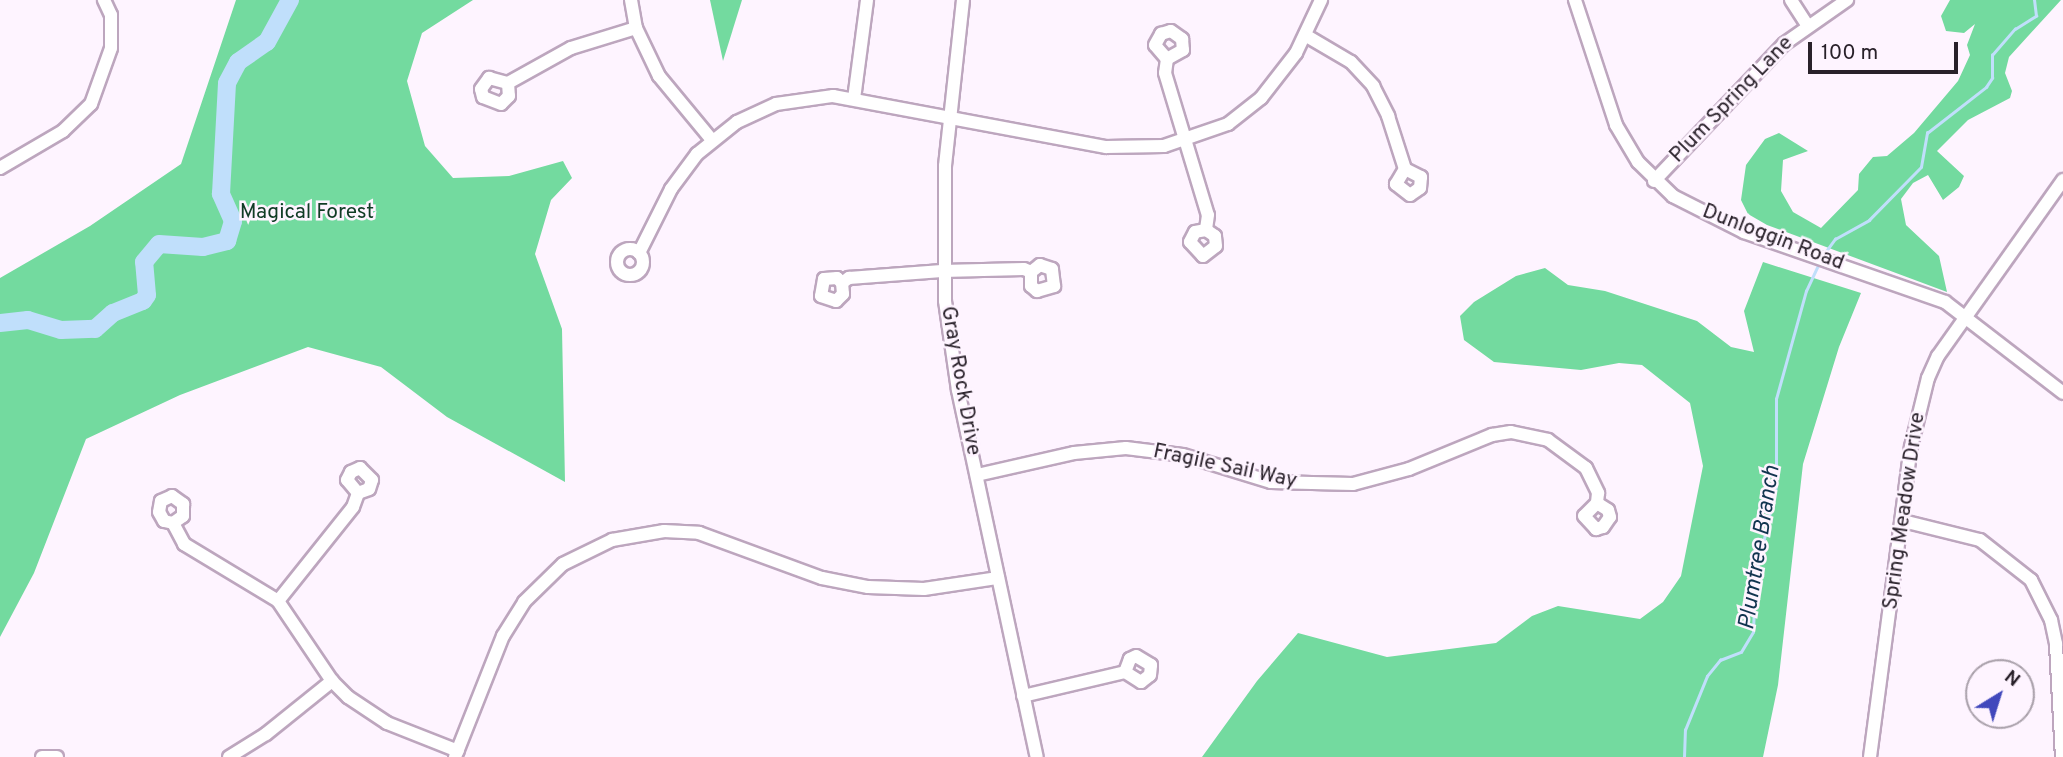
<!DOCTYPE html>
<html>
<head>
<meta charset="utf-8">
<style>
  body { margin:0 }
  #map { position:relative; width:2063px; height:757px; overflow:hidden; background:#fef4ff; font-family:Overpass,sans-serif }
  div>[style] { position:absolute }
  .forest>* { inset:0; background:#73da9f }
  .stream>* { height:2.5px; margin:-1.25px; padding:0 1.25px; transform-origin:1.25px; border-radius:1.25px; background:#c0dffb }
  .river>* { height:18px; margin:-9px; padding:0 9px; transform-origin:9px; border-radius:9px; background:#c0dffb }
  .roads { filter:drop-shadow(2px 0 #bda6be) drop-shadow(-2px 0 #bda6be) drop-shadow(0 2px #bda6be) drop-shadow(0 -2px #bda6be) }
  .minor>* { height:12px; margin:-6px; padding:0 6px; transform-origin:6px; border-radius:6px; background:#fff }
  .minor>.ring { margin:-6px; padding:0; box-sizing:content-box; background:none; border:12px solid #fff; border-radius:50% }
  span { translate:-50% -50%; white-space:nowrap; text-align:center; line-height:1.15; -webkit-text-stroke:5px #fef4ff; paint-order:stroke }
  .street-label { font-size:21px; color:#29212a }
  .park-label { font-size:21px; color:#103c25 }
  .water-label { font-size:23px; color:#11344f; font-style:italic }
  .north { position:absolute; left:1965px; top:659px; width:70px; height:70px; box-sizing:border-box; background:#fef4ff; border:2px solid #a9a0aa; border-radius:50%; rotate:38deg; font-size:19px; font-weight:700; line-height:28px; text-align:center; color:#29212a }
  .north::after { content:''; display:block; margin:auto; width:24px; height:32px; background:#4148bc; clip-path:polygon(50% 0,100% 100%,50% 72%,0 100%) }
  .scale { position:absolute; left:1808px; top:42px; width:150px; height:32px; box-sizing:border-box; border:4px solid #29212a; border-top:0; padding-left:9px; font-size:21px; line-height:24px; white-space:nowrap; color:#29212a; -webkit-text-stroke:5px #fef4ff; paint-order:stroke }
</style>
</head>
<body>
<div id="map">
  <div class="forest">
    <i style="clip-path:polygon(236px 0,473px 0,422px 33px,407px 81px,425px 146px,453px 178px,509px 176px,563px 161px,572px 178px,551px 200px,535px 254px,562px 329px,565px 482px,447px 417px,381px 367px,308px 347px,180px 395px,86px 439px,34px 573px,0 637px,0 278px,90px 226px,181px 164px)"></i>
    <i style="clip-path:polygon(710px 0,742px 0,723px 61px)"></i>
    <i style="clip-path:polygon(1950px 0,2061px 0,2009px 57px,2005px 73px,2012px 91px,2010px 98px,1968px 120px,1937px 151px,1964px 176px,1959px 187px,1943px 200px,1928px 175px,1913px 183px,1901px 199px,1906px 225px,1939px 256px,1947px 292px,1767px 225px,1748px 214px,1741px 200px,1746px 165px,1765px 139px,1779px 133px,1808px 151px,1783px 160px,1781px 191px,1793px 212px,1821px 228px,1858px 190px,1859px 174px,1873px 157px,1887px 156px,1914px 133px,1958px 81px,1970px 55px,1967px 45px,1975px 24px,1964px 33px,1946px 31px,1941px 16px)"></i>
    <i style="clip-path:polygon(1763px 262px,1861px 293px,1839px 347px,1803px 464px,1778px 685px,1763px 757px,1202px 757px,1257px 681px,1298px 633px,1387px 657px,1496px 643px,1532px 616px,1558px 606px,1640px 619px,1663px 602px,1681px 576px,1703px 466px,1690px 403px,1642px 365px,1619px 363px,1581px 370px,1494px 362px,1464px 340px,1460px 316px,1474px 302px,1516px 276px,1545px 268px,1568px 285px,1605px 291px,1697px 321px,1731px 347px,1754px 352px,1744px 311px)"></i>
  </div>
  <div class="stream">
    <i style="left:1824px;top:254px;width:19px;rotate:-54deg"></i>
    <i style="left:1835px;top:239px;width:39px;rotate:-29deg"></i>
    <i style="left:1869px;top:220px;width:74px;rotate:-45.5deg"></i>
    <i style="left:1921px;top:167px;width:35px;rotate:-80deg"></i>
    <i style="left:1927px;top:133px;width:75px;rotate:-37.9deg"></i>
    <i style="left:1986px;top:87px;width:11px;rotate:-56deg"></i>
    <i style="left:1992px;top:78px;width:23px;rotate:-90deg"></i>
    <i style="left:1992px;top:55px;width:35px;rotate:-49deg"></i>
    <i style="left:2015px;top:29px;width:25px;rotate:-32deg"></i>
    <i style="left:2036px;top:16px;width:16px;rotate:-97deg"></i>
    <i style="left:1684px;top:757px;width:27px;rotate:-88deg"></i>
    <i style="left:1685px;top:730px;width:58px;rotate:-67.8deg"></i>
    <i style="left:1707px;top:676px;width:21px;rotate:-51deg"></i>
    <i style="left:1720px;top:660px;width:22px;rotate:-21deg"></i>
    <i style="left:1741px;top:652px;width:23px;rotate:-59deg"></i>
    <i style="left:1753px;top:632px;width:54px;rotate:-87.9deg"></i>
    <i style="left:1755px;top:578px;width:94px;rotate:-77.1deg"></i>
    <i style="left:1776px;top:486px;width:87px;rotate:-90deg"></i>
    <i style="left:1776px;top:399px;width:112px;rotate:-74.5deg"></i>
    <i style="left:1806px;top:291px;width:31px;rotate:-65deg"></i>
  </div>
  <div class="river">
    <i style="left:0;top:323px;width:28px;rotate:-6deg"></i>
    <i style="left:28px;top:320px;width:34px;rotate:17deg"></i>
    <i style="left:61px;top:330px;width:34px;rotate:-2deg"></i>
    <i style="left:95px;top:329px;width:24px;rotate:-42deg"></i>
    <i style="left:113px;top:313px;width:32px;rotate:-22deg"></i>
    <i style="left:143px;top:301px;width:7px;rotate:-56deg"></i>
    <i style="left:147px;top:295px;width:33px;rotate:-95deg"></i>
    <i style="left:144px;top:262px;width:23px;rotate:-50deg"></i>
    <i style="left:159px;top:244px;width:44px;rotate:3.9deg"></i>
    <i style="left:203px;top:247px;width:25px;rotate:-14deg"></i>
    <i style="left:227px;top:241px;width:21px;rotate:-73deg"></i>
    <i style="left:233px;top:221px;width:30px;rotate:-114deg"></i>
    <i style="left:221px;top:194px;width:111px;rotate:-86.9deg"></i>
    <i style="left:227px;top:83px;width:24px;rotate:-62deg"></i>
    <i style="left:238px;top:62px;width:35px;rotate:-35deg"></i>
    <i style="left:267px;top:42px;width:48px;rotate:-61.3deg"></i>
  </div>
  <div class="roads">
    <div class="minor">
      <i style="left:631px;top:0;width:28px;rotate:80deg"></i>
      <i style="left:636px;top:28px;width:53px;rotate:64.4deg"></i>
      <i style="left:659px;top:76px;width:83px;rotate:50.4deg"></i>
      <i style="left:963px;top:0;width:167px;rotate:96.2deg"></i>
      <i style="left:945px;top:166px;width:135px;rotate:90deg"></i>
      <i style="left:945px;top:301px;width:90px;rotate:81.7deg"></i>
      <i style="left:958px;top:390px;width:375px;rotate:77.9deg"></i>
      <i style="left:1575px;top:0;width:132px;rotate:71.8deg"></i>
      <i style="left:1616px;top:125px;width:43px;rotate:59.3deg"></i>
      <i style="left:1638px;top:162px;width:49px;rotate:44.2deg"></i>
      <i style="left:1673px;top:196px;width:80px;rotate:26.9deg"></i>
      <i style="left:1744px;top:232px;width:213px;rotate:19.2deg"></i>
      <i style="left:1945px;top:302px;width:149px;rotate:37.6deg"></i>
      <i style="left:1791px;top:0;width:30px;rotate:57deg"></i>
      <i style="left:1305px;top:35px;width:53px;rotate:30.4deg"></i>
      <i style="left:1351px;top:62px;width:33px;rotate:47deg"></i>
      <i style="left:1373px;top:86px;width:34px;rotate:63deg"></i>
      <i style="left:1388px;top:116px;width:56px;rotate:72.2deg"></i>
      <i style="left:1405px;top:169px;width:18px;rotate:27deg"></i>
      <i style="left:1421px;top:177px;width:11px;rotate:95deg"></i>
      <i style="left:1420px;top:188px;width:12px;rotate:145deg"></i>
      <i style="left:1410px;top:195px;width:18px;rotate:-142deg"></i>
      <i style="left:1396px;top:184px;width:17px;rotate:-59deg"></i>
      <i style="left:1167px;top:59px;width:18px;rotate:-131deg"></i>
      <i style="left:1155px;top:45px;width:13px;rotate:-61deg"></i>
      <i style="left:1161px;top:34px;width:10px;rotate:-17deg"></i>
      <i style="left:1171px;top:31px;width:14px;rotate:36deg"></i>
      <i style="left:1182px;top:39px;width:11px;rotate:85deg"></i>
      <i style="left:1183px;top:50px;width:18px;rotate:151deg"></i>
      <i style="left:1167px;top:59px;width:14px;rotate:98deg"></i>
      <i style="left:1165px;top:73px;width:148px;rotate:73.2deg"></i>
      <i style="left:1208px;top:215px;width:15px;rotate:98deg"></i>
      <i style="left:1206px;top:230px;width:11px;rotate:170deg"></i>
      <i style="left:1195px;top:232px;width:11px;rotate:117deg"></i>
      <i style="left:1190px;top:242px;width:19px;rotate:47deg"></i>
      <i style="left:1203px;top:256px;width:16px;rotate:-38deg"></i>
      <i style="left:1216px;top:246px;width:10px;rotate:-96deg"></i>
      <i style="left:1215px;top:236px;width:11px;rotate:-146deg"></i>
      <i style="left:508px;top:83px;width:13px;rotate:86deg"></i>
      <i style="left:509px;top:96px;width:11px;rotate:135deg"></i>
      <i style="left:501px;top:104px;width:19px;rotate:-159deg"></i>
      <i style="left:483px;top:97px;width:8px;rotate:-104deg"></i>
      <i style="left:481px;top:89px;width:14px;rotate:-54deg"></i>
      <i style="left:489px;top:78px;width:20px;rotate:15deg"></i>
      <i style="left:508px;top:83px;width:72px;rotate:-29.1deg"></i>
      <i style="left:571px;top:48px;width:68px;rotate:-17.1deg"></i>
      <i style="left:854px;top:99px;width:100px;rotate:-82.5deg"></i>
      <i style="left:0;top:168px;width:73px;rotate:-30.4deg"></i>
      <i style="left:63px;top:131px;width:39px;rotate:-44deg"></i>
      <i style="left:91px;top:104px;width:59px;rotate:-70.3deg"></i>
      <i style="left:111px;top:48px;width:33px;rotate:-90deg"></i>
      <i style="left:111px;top:15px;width:17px;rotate:-115deg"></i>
      <i style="left:1654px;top:181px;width:189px;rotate:-46.5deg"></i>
      <i style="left:1784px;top:44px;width:77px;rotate:-34.9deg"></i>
      <i class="ring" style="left:617px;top:249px;width:14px;height:14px"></i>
      <i style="left:639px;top:253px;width:72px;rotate:-63.4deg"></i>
      <i style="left:671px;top:189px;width:44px;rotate:-53.4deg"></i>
      <i style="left:697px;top:154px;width:51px;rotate:-38.7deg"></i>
      <i style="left:737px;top:122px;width:43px;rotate:-24.8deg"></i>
      <i style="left:776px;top:104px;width:58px;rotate:-8deg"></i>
      <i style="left:833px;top:96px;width:278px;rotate:10.6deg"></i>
      <i style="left:1106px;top:147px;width:58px;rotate:-1deg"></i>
      <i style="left:1164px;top:146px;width:68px;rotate:-19deg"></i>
      <i style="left:1228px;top:124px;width:42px;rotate:-38.2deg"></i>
      <i style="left:1261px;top:98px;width:57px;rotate:-52.1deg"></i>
      <i style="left:1296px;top:53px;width:59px;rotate:-64.7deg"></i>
      <i style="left:842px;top:283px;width:7px;rotate:-135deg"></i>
      <i style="left:837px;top:278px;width:13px;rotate:176deg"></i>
      <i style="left:824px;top:279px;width:17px;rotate:100deg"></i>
      <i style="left:821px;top:296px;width:16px;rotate:18deg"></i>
      <i style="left:836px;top:301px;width:10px;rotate:-45deg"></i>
      <i style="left:843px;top:294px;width:11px;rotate:-95deg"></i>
      <i style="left:842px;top:283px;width:9px;rotate:-36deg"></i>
      <i style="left:849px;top:278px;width:93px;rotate:-4.3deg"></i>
      <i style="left:942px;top:271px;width:82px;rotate:-1.4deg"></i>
      <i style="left:1024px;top:269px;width:8px;rotate:23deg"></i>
      <i style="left:1031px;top:272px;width:14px;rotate:90deg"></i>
      <i style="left:1031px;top:286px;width:8px;rotate:40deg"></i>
      <i style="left:1037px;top:291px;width:18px;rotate:-16deg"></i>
      <i style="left:1054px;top:286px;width:17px;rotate:-97deg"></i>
      <i style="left:1052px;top:269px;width:13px;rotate:-162deg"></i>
      <i style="left:1040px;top:265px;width:11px;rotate:142deg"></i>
      <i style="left:977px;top:475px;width:99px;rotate:-12.8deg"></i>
      <i style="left:1074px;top:453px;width:52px;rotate:-5.5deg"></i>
      <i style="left:1126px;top:448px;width:57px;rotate:7deg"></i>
      <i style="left:1183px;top:455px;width:92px;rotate:17.1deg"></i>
      <i style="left:1271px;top:482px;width:82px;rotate:1.4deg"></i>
      <i style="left:1353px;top:484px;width:58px;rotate:-15deg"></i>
      <i style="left:1409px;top:469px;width:90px;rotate:-22.3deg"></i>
      <i style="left:1492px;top:435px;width:19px;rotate:-9deg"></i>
      <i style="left:1511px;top:432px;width:38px;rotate:12deg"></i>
      <i style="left:1548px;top:440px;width:47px;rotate:36.4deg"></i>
      <i style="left:1586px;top:468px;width:28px;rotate:64deg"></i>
      <i style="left:1598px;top:493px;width:10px;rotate:96deg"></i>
      <i style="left:1597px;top:503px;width:18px;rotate:135deg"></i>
      <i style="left:1584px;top:516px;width:18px;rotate:47deg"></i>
      <i style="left:1596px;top:529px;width:7px;rotate:-16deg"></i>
      <i style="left:1603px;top:527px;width:12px;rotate:-55deg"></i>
      <i style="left:1610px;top:517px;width:7px;rotate:-106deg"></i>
      <i style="left:1608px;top:510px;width:13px;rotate:-148deg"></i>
      <i style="left:1903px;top:521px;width:79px;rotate:13.9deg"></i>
      <i style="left:1980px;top:540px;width:65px;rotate:38.1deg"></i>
      <i style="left:2031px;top:580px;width:45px;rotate:63.4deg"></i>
      <i style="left:2051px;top:620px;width:25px;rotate:78deg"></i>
      <i style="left:2056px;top:644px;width:113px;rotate:87deg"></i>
      <i style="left:173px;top:523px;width:9px;rotate:-167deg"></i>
      <i style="left:164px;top:521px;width:10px;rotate:-119deg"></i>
      <i style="left:159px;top:512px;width:11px;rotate:-80deg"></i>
      <i style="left:161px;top:501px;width:12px;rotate:-24deg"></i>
      <i style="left:172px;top:496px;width:14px;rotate:36deg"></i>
      <i style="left:183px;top:504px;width:12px;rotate:90deg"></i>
      <i style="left:183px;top:516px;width:12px;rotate:145deg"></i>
      <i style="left:173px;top:523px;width:24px;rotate:62deg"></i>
      <i style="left:184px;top:544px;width:110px;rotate:31.2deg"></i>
      <i style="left:278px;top:601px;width:97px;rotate:56deg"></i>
      <i style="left:332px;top:681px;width:23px;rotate:45deg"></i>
      <i style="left:348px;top:697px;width:47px;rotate:33.7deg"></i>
      <i style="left:387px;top:723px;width:76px;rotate:21.5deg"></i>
      <i style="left:278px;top:601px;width:120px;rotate:-51.4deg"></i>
      <i style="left:353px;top:507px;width:15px;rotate:-70deg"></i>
      <i style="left:358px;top:493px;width:17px;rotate:-130deg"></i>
      <i style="left:347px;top:480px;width:9px;rotate:-63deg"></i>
      <i style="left:351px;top:472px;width:10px;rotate:-24deg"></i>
      <i style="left:360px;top:468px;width:17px;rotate:45deg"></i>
      <i style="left:372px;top:480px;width:9px;rotate:108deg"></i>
      <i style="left:369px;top:489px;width:12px;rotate:160deg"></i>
      <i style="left:1023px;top:696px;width:105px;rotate:-13.2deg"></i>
      <i style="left:1125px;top:672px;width:19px;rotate:32deg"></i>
      <i style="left:1141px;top:682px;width:11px;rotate:-38deg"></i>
      <i style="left:1150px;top:675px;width:10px;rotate:-84deg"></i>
      <i style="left:1151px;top:665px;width:17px;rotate:-149deg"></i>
      <i style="left:1136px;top:656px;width:7px;rotate:153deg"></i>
      <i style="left:1130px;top:659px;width:14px;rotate:111deg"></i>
      <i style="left:42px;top:757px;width:15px"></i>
      <i style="left:229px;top:757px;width:44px;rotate:-31.9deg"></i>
      <i style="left:266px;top:734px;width:85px;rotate:-38.8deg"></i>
      <i style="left:455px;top:757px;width:130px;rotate:-68.4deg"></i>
      <i style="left:503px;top:636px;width:40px;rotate:-58deg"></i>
      <i style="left:524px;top:602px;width:54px;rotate:-44.3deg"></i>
      <i style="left:563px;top:564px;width:55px;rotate:-26.1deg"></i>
      <i style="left:612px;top:540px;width:53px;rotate:-9.8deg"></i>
      <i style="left:664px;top:531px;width:35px;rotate:3deg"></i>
      <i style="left:699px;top:533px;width:131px;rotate:20.1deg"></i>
      <i style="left:822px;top:578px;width:47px;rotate:11.1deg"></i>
      <i style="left:868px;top:587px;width:56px;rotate:2deg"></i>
      <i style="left:924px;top:589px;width:75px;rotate:-8.5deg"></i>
      <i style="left:1870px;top:757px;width:313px;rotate:-82.5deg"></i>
      <i style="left:1911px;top:447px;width:71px;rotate:-76.2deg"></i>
      <i style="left:1928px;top:378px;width:24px;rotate:-66deg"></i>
      <i style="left:1938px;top:356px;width:216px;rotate:-54.6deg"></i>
    </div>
  </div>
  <div class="street-label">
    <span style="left:1732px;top:100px;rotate:-46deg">Plum Spring Lane</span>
    <span style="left:1773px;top:238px;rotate:21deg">Dunloggin Road</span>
    <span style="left:960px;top:381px;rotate:80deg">Gray Rock Drive</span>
    <span style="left:1225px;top:467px;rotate:12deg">Fragile Sail Way</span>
    <span style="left:1905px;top:511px;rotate:-82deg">Spring Meadow Drive</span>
  </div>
  <div class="park-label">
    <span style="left:307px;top:213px">Magical Forest</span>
  </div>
  <div class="water-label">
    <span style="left:1761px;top:548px;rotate:-81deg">Plumtree Branch</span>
  </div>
  <div class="north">N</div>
  <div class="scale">100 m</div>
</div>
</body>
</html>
